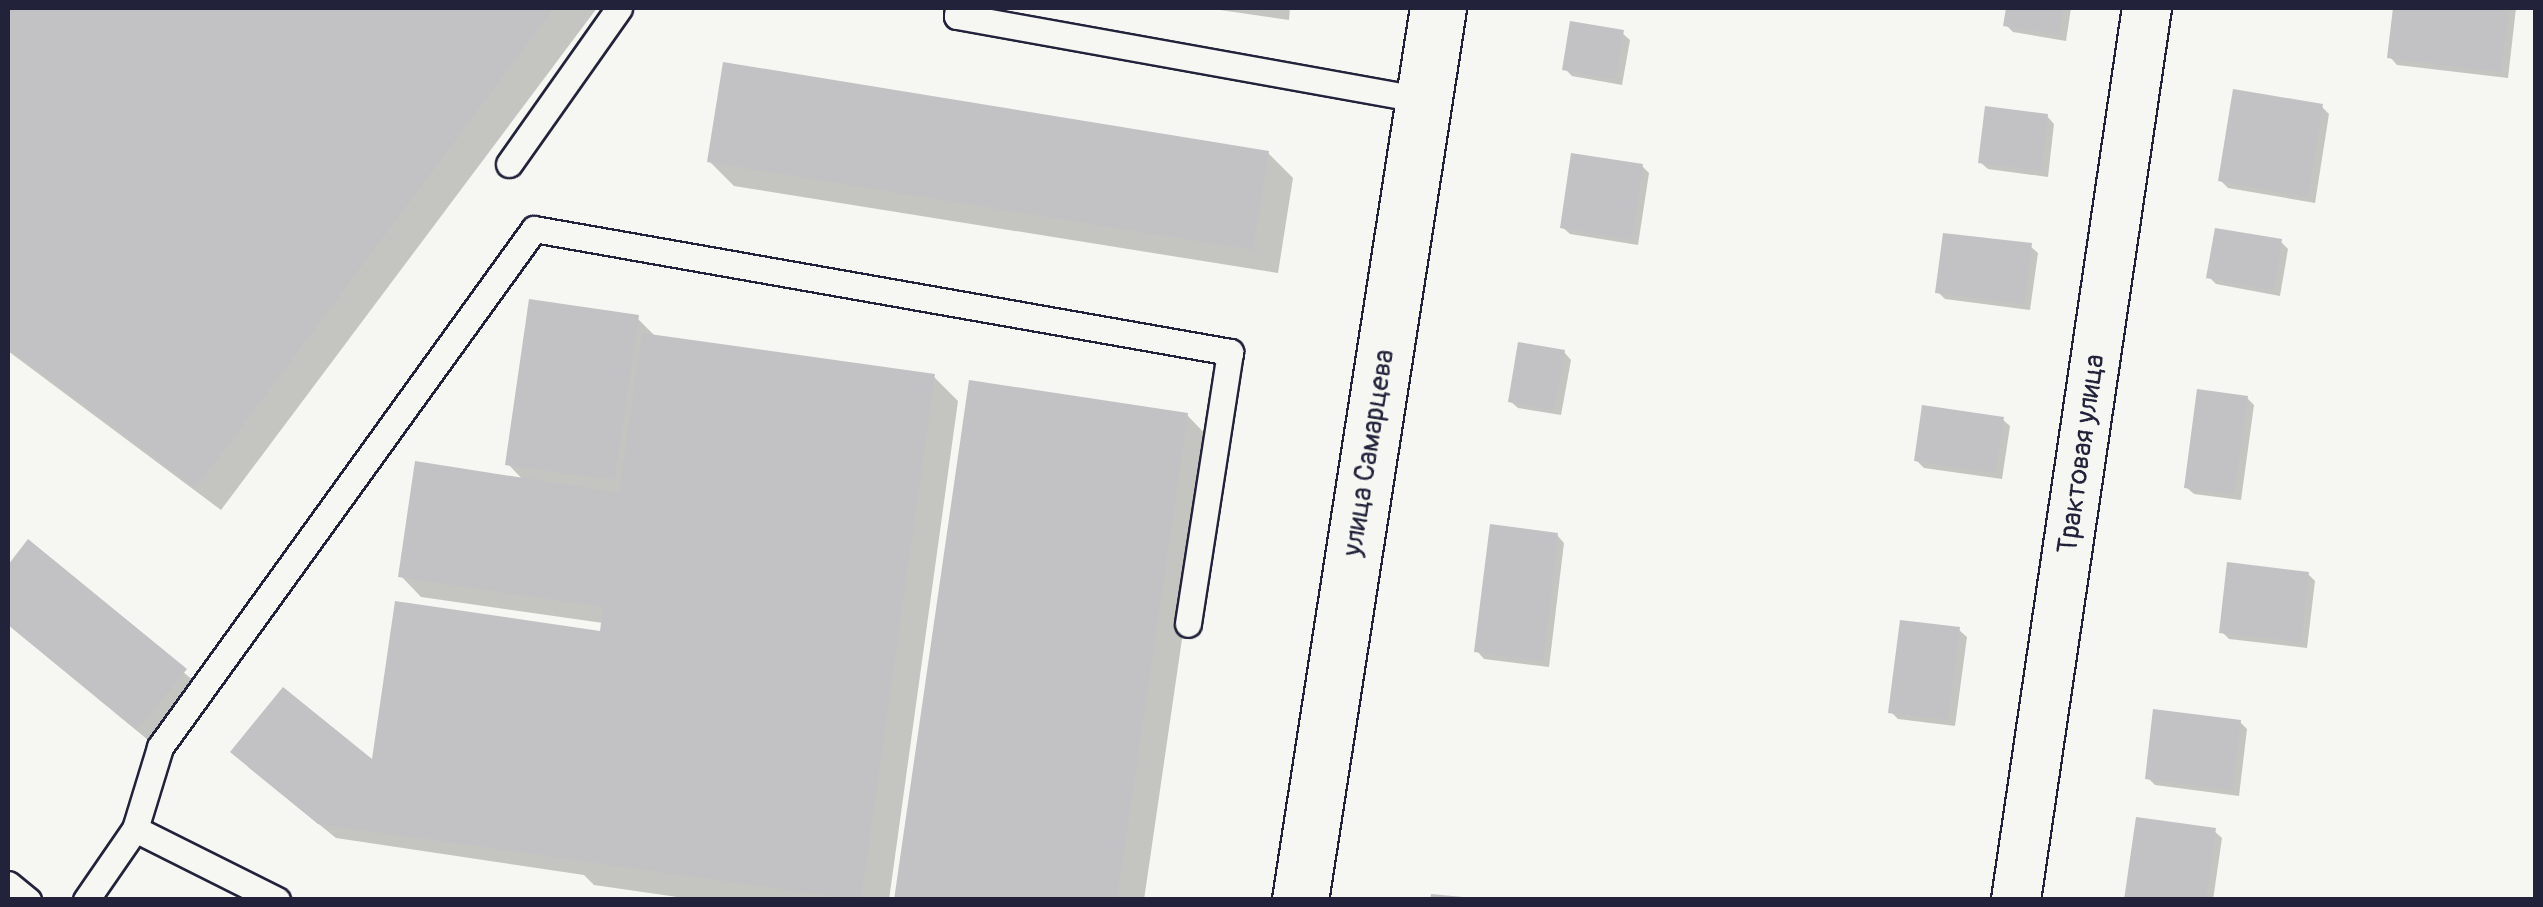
<!DOCTYPE html>
<html>
<head>
<meta charset="utf-8">
<style>
  body { margin:0 }
  #map { position:relative; width:2543px; height:907px; overflow:hidden; background:#f6f6f2; font-family:Pangolin,sans-serif }
  div>[style] { position:absolute }
  .shadow>* { inset:0; background:#0003 }
  .building>* { inset:0; background:#c2c2c4 }
  .roads { filter:drop-shadow(2px 0 #22223b) drop-shadow(-2px 0 #22223b) drop-shadow(0 2px #22223b) drop-shadow(0 -2px #22223b) }
  .lane>* { height:25px; margin:-12.5px; padding:0 12.5px; transform-origin:12.5px; border-radius:12.5px; background:#f6f6f2 }
  .street>* { height:48px; margin:-24px; padding:0 24px; transform-origin:24px; border-radius:24px; background:#f6f6f2 }
  .secondary>* { height:55px; margin:-27.5px; padding:0 27.5px; transform-origin:27.5px; border-radius:27.5px; background:#f6f6f2 }
  span { translate:-50% -50%; white-space:nowrap; text-align:center; line-height:1.15; -webkit-text-stroke:8px #f6f6f2; paint-order:stroke }
  .street-label { font-size:28px; color:#22223b }
  .frame { position:absolute; inset:0; border:10px solid #22223b; pointer-events:none }
</style>
</head>
<body>
<div id="map">
  <div class="shadow">
    <i style="clip-path:polygon(8px 8px,597px 8px,221px 510px,8px 351px)"></i>
    <i style="clip-path:polygon(1206px 8px,1290px 8px,1289px 20px)"></i>
    <i style="clip-path:polygon(2008px 8px,2071px 8px,2066px 41px,2013px 32px,2006px 25px)"></i>
    <i style="clip-path:polygon(2395px 8px,2516px 8px,2508px 78px,2397px 65px,2390px 57px)"></i>
    <i style="clip-path:polygon(1622px 33px,1630px 40px,1622px 85px,1572px 76px,1565px 69px)"></i>
    <i style="clip-path:polygon(2322px 107px,2329px 114px,2315px 203px,2228px 188px,2220px 180px)"></i>
    <i style="clip-path:polygon(2047px 116px,2054px 124px,2048px 177px,1988px 169px,1980px 162px)"></i>
    <i style="clip-path:polygon(1268px 153px,1293px 178px,1278px 273px,734px 186px,709px 161px)"></i>
    <i style="clip-path:polygon(1642px 166px,1649px 173px,1638px 245px,1570px 234px,1562px 227px)"></i>
    <i style="clip-path:polygon(2281px 242px,2288px 249px,2280px 296px,2216px 284px,2209px 277px)"></i>
    <i style="clip-path:polygon(2030px 246px,2038px 253px,2030px 310px,1945px 299px,1938px 292px)"></i>
    <i style="clip-path:polygon(637px 318px,657px 338px,934px 377px,958px 401px,889px 900px,698px 900px,594px 885px,584px 875px,336px 838px,248px 767px,374px 764px,602px 634px,603px 623px,421px 597px,401px 576px,524px 481px,508px 464px)"></i>
    <i style="clip-path:polygon(1564px 352px,1571px 360px,1561px 415px,1518px 408px,1510px 401px)"></i>
    <i style="clip-path:polygon(2247px 398px,2254px 405px,2241px 500px,2194px 494px,2186px 487px)"></i>
    <i style="clip-path:polygon(1187px 415px,1211px 440px,1144px 900px,896px 900px)"></i>
    <i style="clip-path:polygon(2002px 419px,2010px 426px,2002px 479px,1924px 468px,1916px 460px)"></i>
    <i style="clip-path:polygon(1557px 535px,1564px 543px,1549px 667px,1484px 659px,1477px 651px)"></i>
    <i style="clip-path:polygon(28px 543px,206px 691px,159px 749px,8px 625px,8px 569px)"></i>
    <i style="clip-path:polygon(2308px 574px,2315px 581px,2307px 648px,2229px 639px,2222px 632px)"></i>
    <i style="clip-path:polygon(1959px 630px,1967px 637px,1955px 726px,1898px 719px,1891px 712px)"></i>
    <i style="clip-path:polygon(2240px 722px,2247px 729px,2239px 796px,2155px 785px,2148px 778px)"></i>
    <i style="clip-path:polygon(2214px 831px,2222px 838px,2213px 900px,2127px 900px)"></i>
  </div>
  <div class="building">
    <i style="clip-path:polygon(8px 8px,554px 8px,196px 488px,8px 348px)"></i>
    <i style="clip-path:polygon(2006px 8px,2063px 8px,2059px 35px,2003px 26px)"></i>
    <i style="clip-path:polygon(2393px 8px,2509px 8px,2501px 72px,2387px 58px)"></i>
    <i style="clip-path:polygon(1570px 21px,1624px 30px,1615px 79px,1562px 70px)"></i>
    <i style="clip-path:polygon(723px 62px,1269px 151px,1253px 250px,707px 162px)"></i>
    <i style="clip-path:polygon(2233px 89px,2323px 104px,2308px 197px,2218px 181px)"></i>
    <i style="clip-path:polygon(1985px 106px,2048px 114px,2041px 171px,1978px 163px)"></i>
    <i style="clip-path:polygon(1571px 153px,1643px 164px,1632px 240px,1560px 228px)"></i>
    <i style="clip-path:polygon(2215px 228px,2282px 239px,2274px 290px,2206px 278px)"></i>
    <i style="clip-path:polygon(1943px 233px,2032px 243px,2024px 304px,1935px 293px)"></i>
    <i style="clip-path:polygon(529px 299px,639px 315px,615px 480px,505px 465px)"></i>
    <i style="clip-path:polygon(642px 333px,935px 374px,861px 900px,318px 824px,230px 752px,283px 687px,372px 759px,395px 601px,600px 631px,603px 607px,398px 577px,415px 461px,619px 493px)"></i>
    <i style="clip-path:polygon(1518px 342px,1565px 350px,1554px 410px,1508px 402px)"></i>
    <i style="clip-path:polygon(969px 380px,1188px 413px,1117px 900px,894px 900px)"></i>
    <i style="clip-path:polygon(2197px 389px,2248px 396px,2234px 494px,2184px 488px)"></i>
    <i style="clip-path:polygon(1922px 405px,2004px 417px,1995px 473px,1914px 461px)"></i>
    <i style="clip-path:polygon(1490px 524px,1558px 533px,1543px 661px,1474px 652px)"></i>
    <i style="clip-path:polygon(28px 539px,187px 669px,137px 730px,8px 624px,8px 565px)"></i>
    <i style="clip-path:polygon(2227px 562px,2309px 572px,2301px 642px,2219px 633px)"></i>
    <i style="clip-path:polygon(1900px 620px,1960px 627px,1948px 720px,1888px 713px)"></i>
    <i style="clip-path:polygon(2153px 709px,2241px 720px,2232px 790px,2145px 779px)"></i>
    <i style="clip-path:polygon(2136px 817px,2216px 828px,2206px 900px,2124px 900px)"></i>
    <i style="clip-path:polygon(1431px 894px,1463px 897px,1463px 900px,1430px 900px)"></i>
  </div>
  <div class="roads">
    <div class="lane">
      <i style="left:958px;top:8px;width:8px;rotate:97deg"></i>
      <i style="left:957px;top:16px;width:474px;rotate:10.2deg"></i>
      <i style="left:509px;top:164px;width:191px;rotate:-54.8deg"></i>
      <i style="left:135px;top:829px;width:159px;rotate:26.6deg"></i>
      <i style="left:8px;top:884px;width:26px;rotate:39deg"></i>
      <i style="left:86px;top:900px;width:86px;rotate:-55.4deg"></i>
      <i style="left:135px;top:829px;width:86px;rotate:-73deg"></i>
      <i style="left:160px;top:747px;width:639px;rotate:-54.17deg"></i>
      <i style="left:534px;top:229px;width:707px;rotate:10.02deg"></i>
      <i style="left:1230px;top:352px;width:275px;rotate:98.8deg"></i>
    </div>
    <div class="street">
      <i style="left:2016px;top:900px;width:902px;rotate:-81.65deg"></i>
    </div>
    <div class="secondary">
      <i style="left:1300px;top:900px;width:903px;rotate:-81.21deg"></i>
    </div>
  </div>
  <div class="street-label">
    <span style="left:1369px;top:453px;rotate:-81deg">улица Самарцева</span>
    <span style="left:2082px;top:454px;rotate:-82deg">Трактовая улица</span>
  </div>
  <div class="frame"></div>
</div>
</body>
</html>
